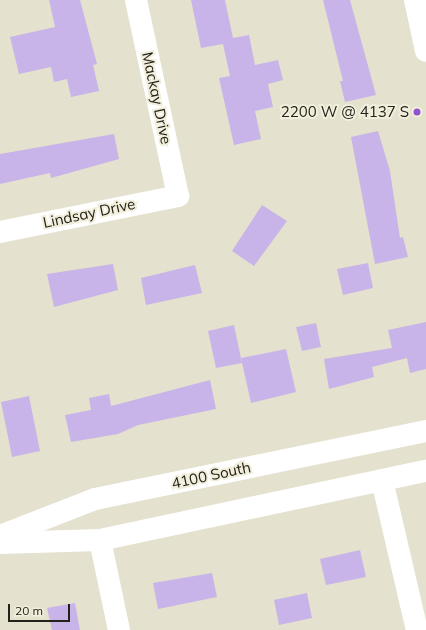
<!DOCTYPE html>
<html>
<head>
<meta charset="utf-8">
<style>
  body { margin:0 }
  #map { position:relative; width:426px; height:630px; overflow:hidden; background:#e4e1ce; font-family:Mulish,sans-serif }
  div>[style] { position:absolute }
  .building>* { inset:0; background:#c8b4e8 }
  .minor>* { height:22px; margin:-11px; padding:0 11px; transform-origin:11px; border-radius:11px; background:#fff }
  .major>* { height:22px; margin:-11px; padding:0 11px; transform-origin:11px; border-radius:11px; background:#fff }
  .dots>* { width:11px; height:11px; translate:-50% -50%; box-sizing:border-box; border:2px solid #f1eedb; border-radius:50% }
  span { translate:-50% -50%; white-space:nowrap; text-align:center; line-height:1.15; -webkit-text-stroke:4px #f1eedb; paint-order:stroke }
  .street-label { font-size:15px; color:#22211a }
  .poi-label { font-size:15px; color:#22211a }
  .right { translate:-100% -50%; text-align:right }
  .scale { position:absolute; left:8px; top:604px; width:62px; height:18px; box-sizing:border-box; border:2px solid #22211a; border-top:0; padding-left:5px; font-size:12px; line-height:14px; white-space:nowrap; color:#22211a; -webkit-text-stroke:3px #f1eedb; paint-order:stroke }
</style>
</head>
<body>
<div id="map">
  <div class="building">
    <i style="clip-path:polygon(49px 0,80px 0,97px 64px,93px 65px,99px 91px,71px 97px,67px 79px,54px 82px,51px 67px,19px 74px,10px 37px,55px 27px)"></i>
    <i style="clip-path:polygon(191px 0,225px 0,233px 38px,249px 35px,255px 65px,278px 60px,283px 80px,268px 84px,273px 107px,255px 111px,261px 139px,234px 145px,219px 78px,230px 76px,223px 44px,201px 48px)"></i>
    <i style="clip-path:polygon(323px 0,350px 0,376px 95px,345px 102px,340px 81px,343px 81px)"></i>
    <i style="clip-path:polygon(378px 131px,390px 171px,400px 238px,403px 237px,408px 257px,375px 264px,351px 137px)"></i>
    <i style="clip-path:polygon(114px 134px,119px 159px,51px 178px,50px 173px,0 184px,0 154px)"></i>
    <i style="clip-path:polygon(262px 205px,287px 221px,254px 266px,232px 251px)"></i>
    <i style="clip-path:polygon(368px 263px,373px 288px,343px 295px,337px 269px)"></i>
    <i style="clip-path:polygon(113px 264px,118px 290px,54px 307px,47px 274px)"></i>
    <i style="clip-path:polygon(195px 265px,202px 293px,146px 305px,141px 278px)"></i>
    <i style="clip-path:polygon(426px 322px,426px 369px,410px 373px,407px 358px,372px 367px,374px 377px,329px 389px,324px 359px,392px 348px,388px 330px)"></i>
    <i style="clip-path:polygon(316px 323px,321px 347px,302px 351px,296px 327px)"></i>
    <i style="clip-path:polygon(234px 325px,242px 363px,216px 368px,208px 331px)"></i>
    <i style="clip-path:polygon(286px 349px,296px 392px,251px 403px,241px 358px)"></i>
    <i style="clip-path:polygon(210px 380px,216px 409px,138px 425px,118px 434px,71px 442px,65px 415px,91px 410px,89px 398px,109px 394px,111px 406px)"></i>
    <i style="clip-path:polygon(29px 396px,40px 451px,12px 457px,1px 402px)"></i>
    <i style="clip-path:polygon(360px 550px,366px 577px,326px 585px,320px 559px)"></i>
    <i style="clip-path:polygon(212px 573px,217px 597px,158px 609px,153px 583px)"></i>
    <i style="clip-path:polygon(307px 593px,312px 618px,279px 625px,274px 600px)"></i>
    <i style="clip-path:polygon(75px 603px,80px 630px,52px 630px,47px 608px)"></i>
  </div>
  <div class="minor">
    <i style="left:415px;top:0;width:52px;rotate:77.8deg"></i>
    <i style="left:0;top:232px;width:182px;rotate:-11.4deg"></i>
    <i style="left:178px;top:196px;width:200px;rotate:-102.1deg"></i>
    <i style="left:382px;top:480px;width:154px;rotate:76.9deg"></i>
    <i style="left:100px;top:540px;width:92px;rotate:78.1deg"></i>
  </div>
  <div class="major">
    <i style="left:0;top:536px;width:102px;rotate:-21.3deg"></i>
    <i style="left:95px;top:499px;width:338px;rotate:-11.6deg"></i>
    <i style="left:0;top:543px;width:100px;rotate:-1.7deg"></i>
    <i style="left:100px;top:540px;width:333px;rotate:-12deg"></i>
  </div>
  <div class="dots">
    <i style="left:417px;top:112px;background:#8d55cd"></i>
  </div>
  <div class="street-label">
    <span style="left:157px;top:98px;rotate:78deg">Mackay Drive</span>
    <span style="left:89px;top:213px;rotate:-12deg">Lindsay Drive</span>
    <span style="left:211px;top:475px;rotate:-12deg">4100 South</span>
  </div>
  <div class="poi-label">
    <span class="right" style="left:409px;top:112px">2200 W @ 4137 S</span>
  </div>
  <div class="scale">20 m</div>
</div>
</body>
</html>
